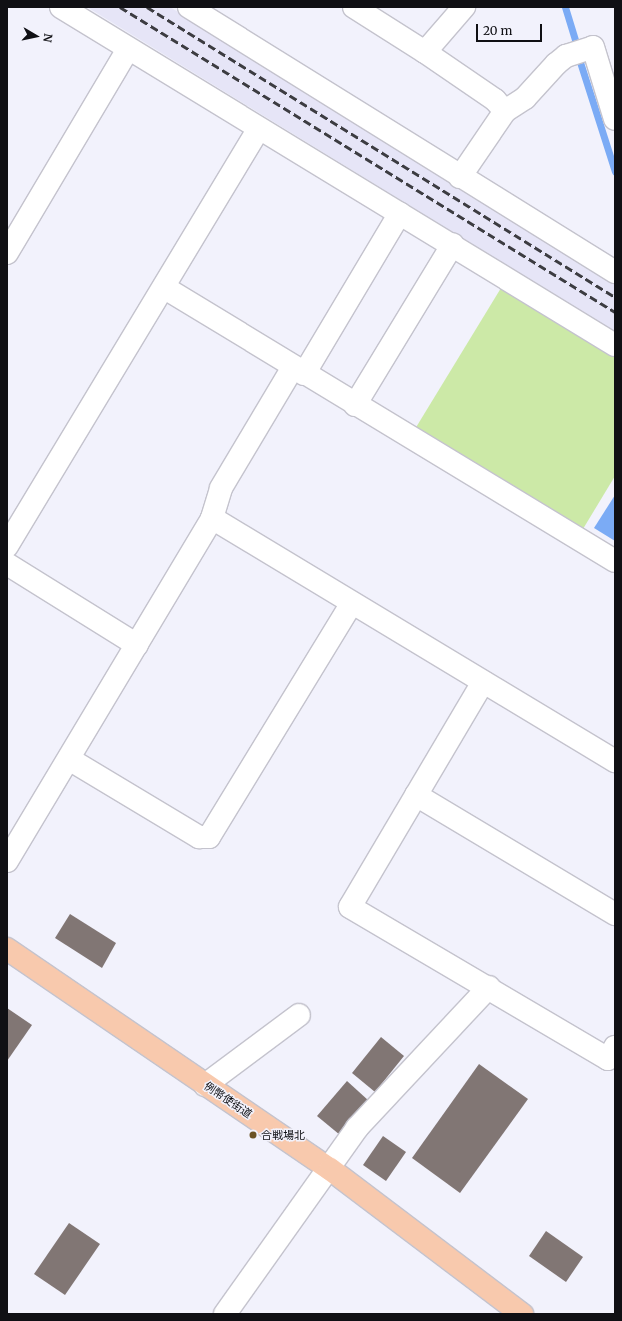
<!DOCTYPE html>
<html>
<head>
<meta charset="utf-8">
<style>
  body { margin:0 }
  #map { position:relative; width:622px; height:1321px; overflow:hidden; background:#f2f2fc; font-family:Merriweather,"Noto Sans JP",serif }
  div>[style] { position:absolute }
  .built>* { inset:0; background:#e6e5f7 }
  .green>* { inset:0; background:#cce9a7 }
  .water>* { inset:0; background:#7babf5 }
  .stream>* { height:7px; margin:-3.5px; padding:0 3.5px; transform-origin:3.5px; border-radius:3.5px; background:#7babf5 }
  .building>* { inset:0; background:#817674 }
  .roads { filter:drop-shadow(1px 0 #c4c3cd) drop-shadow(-1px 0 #c4c3cd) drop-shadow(0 1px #c4c3cd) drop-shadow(0 -1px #c4c3cd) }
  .minor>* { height:22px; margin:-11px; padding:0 11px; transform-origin:11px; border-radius:11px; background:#fff }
  .major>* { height:22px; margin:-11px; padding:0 11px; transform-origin:11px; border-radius:11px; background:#f8c9ad }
  .rail>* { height:3px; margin-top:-1.5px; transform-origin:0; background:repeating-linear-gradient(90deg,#3c3c41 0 8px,transparent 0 12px) }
  .dots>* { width:11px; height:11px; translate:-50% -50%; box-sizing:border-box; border:2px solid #f2f2fc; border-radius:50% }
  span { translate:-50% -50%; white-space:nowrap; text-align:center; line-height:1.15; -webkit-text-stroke:3px #f2f2fc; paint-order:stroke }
  .street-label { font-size:11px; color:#101014 }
  .poi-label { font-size:11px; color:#101014 }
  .left { translate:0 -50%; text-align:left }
  .frame { position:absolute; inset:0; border:8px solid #101014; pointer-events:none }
  .north { position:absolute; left:16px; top:16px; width:40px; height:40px; -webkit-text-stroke:3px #f2f2fc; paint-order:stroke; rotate:99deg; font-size:11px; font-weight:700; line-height:16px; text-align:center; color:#101014 }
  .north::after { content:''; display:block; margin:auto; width:14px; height:18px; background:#101014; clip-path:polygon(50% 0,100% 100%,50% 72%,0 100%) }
  .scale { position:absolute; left:476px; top:24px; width:66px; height:18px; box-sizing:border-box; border:2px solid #101014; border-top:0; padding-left:5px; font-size:12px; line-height:14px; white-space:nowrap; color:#101014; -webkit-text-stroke:3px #f2f2fc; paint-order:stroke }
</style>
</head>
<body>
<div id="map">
  <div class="built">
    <i style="clip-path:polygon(87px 7px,170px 7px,615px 283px,615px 332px)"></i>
  </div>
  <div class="green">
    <i style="clip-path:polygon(501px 288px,615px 357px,615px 476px,583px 529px,415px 429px)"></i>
  </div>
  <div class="water">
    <i style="clip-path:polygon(615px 495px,615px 541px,594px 528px)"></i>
  </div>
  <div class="stream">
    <i style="left:565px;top:7px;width:34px;rotate:73deg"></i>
    <i style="left:580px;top:62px;width:115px;rotate:72.3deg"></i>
  </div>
  <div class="building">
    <i style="clip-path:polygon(70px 914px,116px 943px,102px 968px,55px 938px)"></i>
    <i style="clip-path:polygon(7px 1008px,32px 1025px,7px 1061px)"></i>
    <i style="clip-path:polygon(381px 1037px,404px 1056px,375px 1092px,352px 1073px)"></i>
    <i style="clip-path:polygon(479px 1064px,528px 1099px,460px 1193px,412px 1158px)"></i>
    <i style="clip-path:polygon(347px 1081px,369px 1101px,340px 1135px,317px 1116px)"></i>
    <i style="clip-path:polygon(383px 1136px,406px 1152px,386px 1181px,363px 1165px)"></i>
    <i style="clip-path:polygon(69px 1223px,100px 1244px,65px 1295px,34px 1274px)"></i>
    <i style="clip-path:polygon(546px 1231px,583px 1257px,566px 1282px,529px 1256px)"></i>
  </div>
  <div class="roads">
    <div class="minor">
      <i style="left:61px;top:7px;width:649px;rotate:31.39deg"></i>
      <i style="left:189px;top:7px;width:502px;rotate:31.88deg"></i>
      <i style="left:354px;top:7px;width:84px;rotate:32.4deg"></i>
      <i style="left:425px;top:52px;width:85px;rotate:34.4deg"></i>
      <i style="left:495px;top:100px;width:15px;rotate:48deg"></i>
      <i style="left:505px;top:111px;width:80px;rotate:124.3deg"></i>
      <i style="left:425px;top:52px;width:60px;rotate:-49.1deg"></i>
      <i style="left:505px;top:111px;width:24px;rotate:-33deg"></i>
      <i style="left:525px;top:98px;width:46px;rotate:-47.6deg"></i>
      <i style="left:556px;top:64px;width:13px;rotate:-39deg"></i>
      <i style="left:566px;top:56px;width:28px;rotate:-18deg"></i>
      <i style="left:593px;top:47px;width:75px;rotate:73deg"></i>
      <i style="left:7px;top:253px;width:237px;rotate:-59.3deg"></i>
      <i style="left:165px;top:288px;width:526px;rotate:31.24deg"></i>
      <i style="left:304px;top:374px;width:187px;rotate:-59.2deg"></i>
      <i style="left:355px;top:405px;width:188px;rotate:-58.7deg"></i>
      <i style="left:212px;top:518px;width:471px;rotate:31.1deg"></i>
      <i style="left:7px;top:546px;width:487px;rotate:-58.9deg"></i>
      <i style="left:7px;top:564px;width:153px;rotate:31.9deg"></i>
      <i style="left:483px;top:682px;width:261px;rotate:120.6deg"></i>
      <i style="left:350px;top:907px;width:299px;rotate:30.5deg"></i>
      <i style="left:608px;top:1059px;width:14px;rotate:-60deg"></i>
      <i style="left:69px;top:759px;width:152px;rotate:31deg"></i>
      <i style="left:199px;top:837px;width:10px"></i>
      <i style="left:209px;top:837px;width:274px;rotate:-58.6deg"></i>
      <i style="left:416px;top:795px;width:232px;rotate:30.9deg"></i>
      <i style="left:7px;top:861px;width:400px;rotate:-59.1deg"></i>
      <i style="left:212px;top:518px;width:31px;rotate:-73deg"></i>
      <i style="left:221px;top:488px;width:141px;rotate:-59.2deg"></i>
      <i style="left:205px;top:1085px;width:117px;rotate:-36.7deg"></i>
      <i style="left:225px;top:1314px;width:228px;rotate:-54.6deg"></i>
      <i style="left:357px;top:1128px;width:193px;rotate:-46.9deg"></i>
    </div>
    <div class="major">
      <i style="left:7px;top:949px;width:391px;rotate:34.3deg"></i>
      <i style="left:330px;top:1169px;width:241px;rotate:37.1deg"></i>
    </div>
  </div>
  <div class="rail">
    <i style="left:120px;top:7px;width:581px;rotate:31.64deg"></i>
    <i style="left:147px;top:7px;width:551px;rotate:31.78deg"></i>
  </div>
  <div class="dots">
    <i style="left:253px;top:1135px;background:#6c5324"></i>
  </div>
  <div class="street-label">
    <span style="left:228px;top:1100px;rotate:34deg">例幣使街道</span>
  </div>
  <div class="poi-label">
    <span class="left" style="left:261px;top:1135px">合戦場北</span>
  </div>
  <div class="frame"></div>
  <div class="north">N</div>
  <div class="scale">20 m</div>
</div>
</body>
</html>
